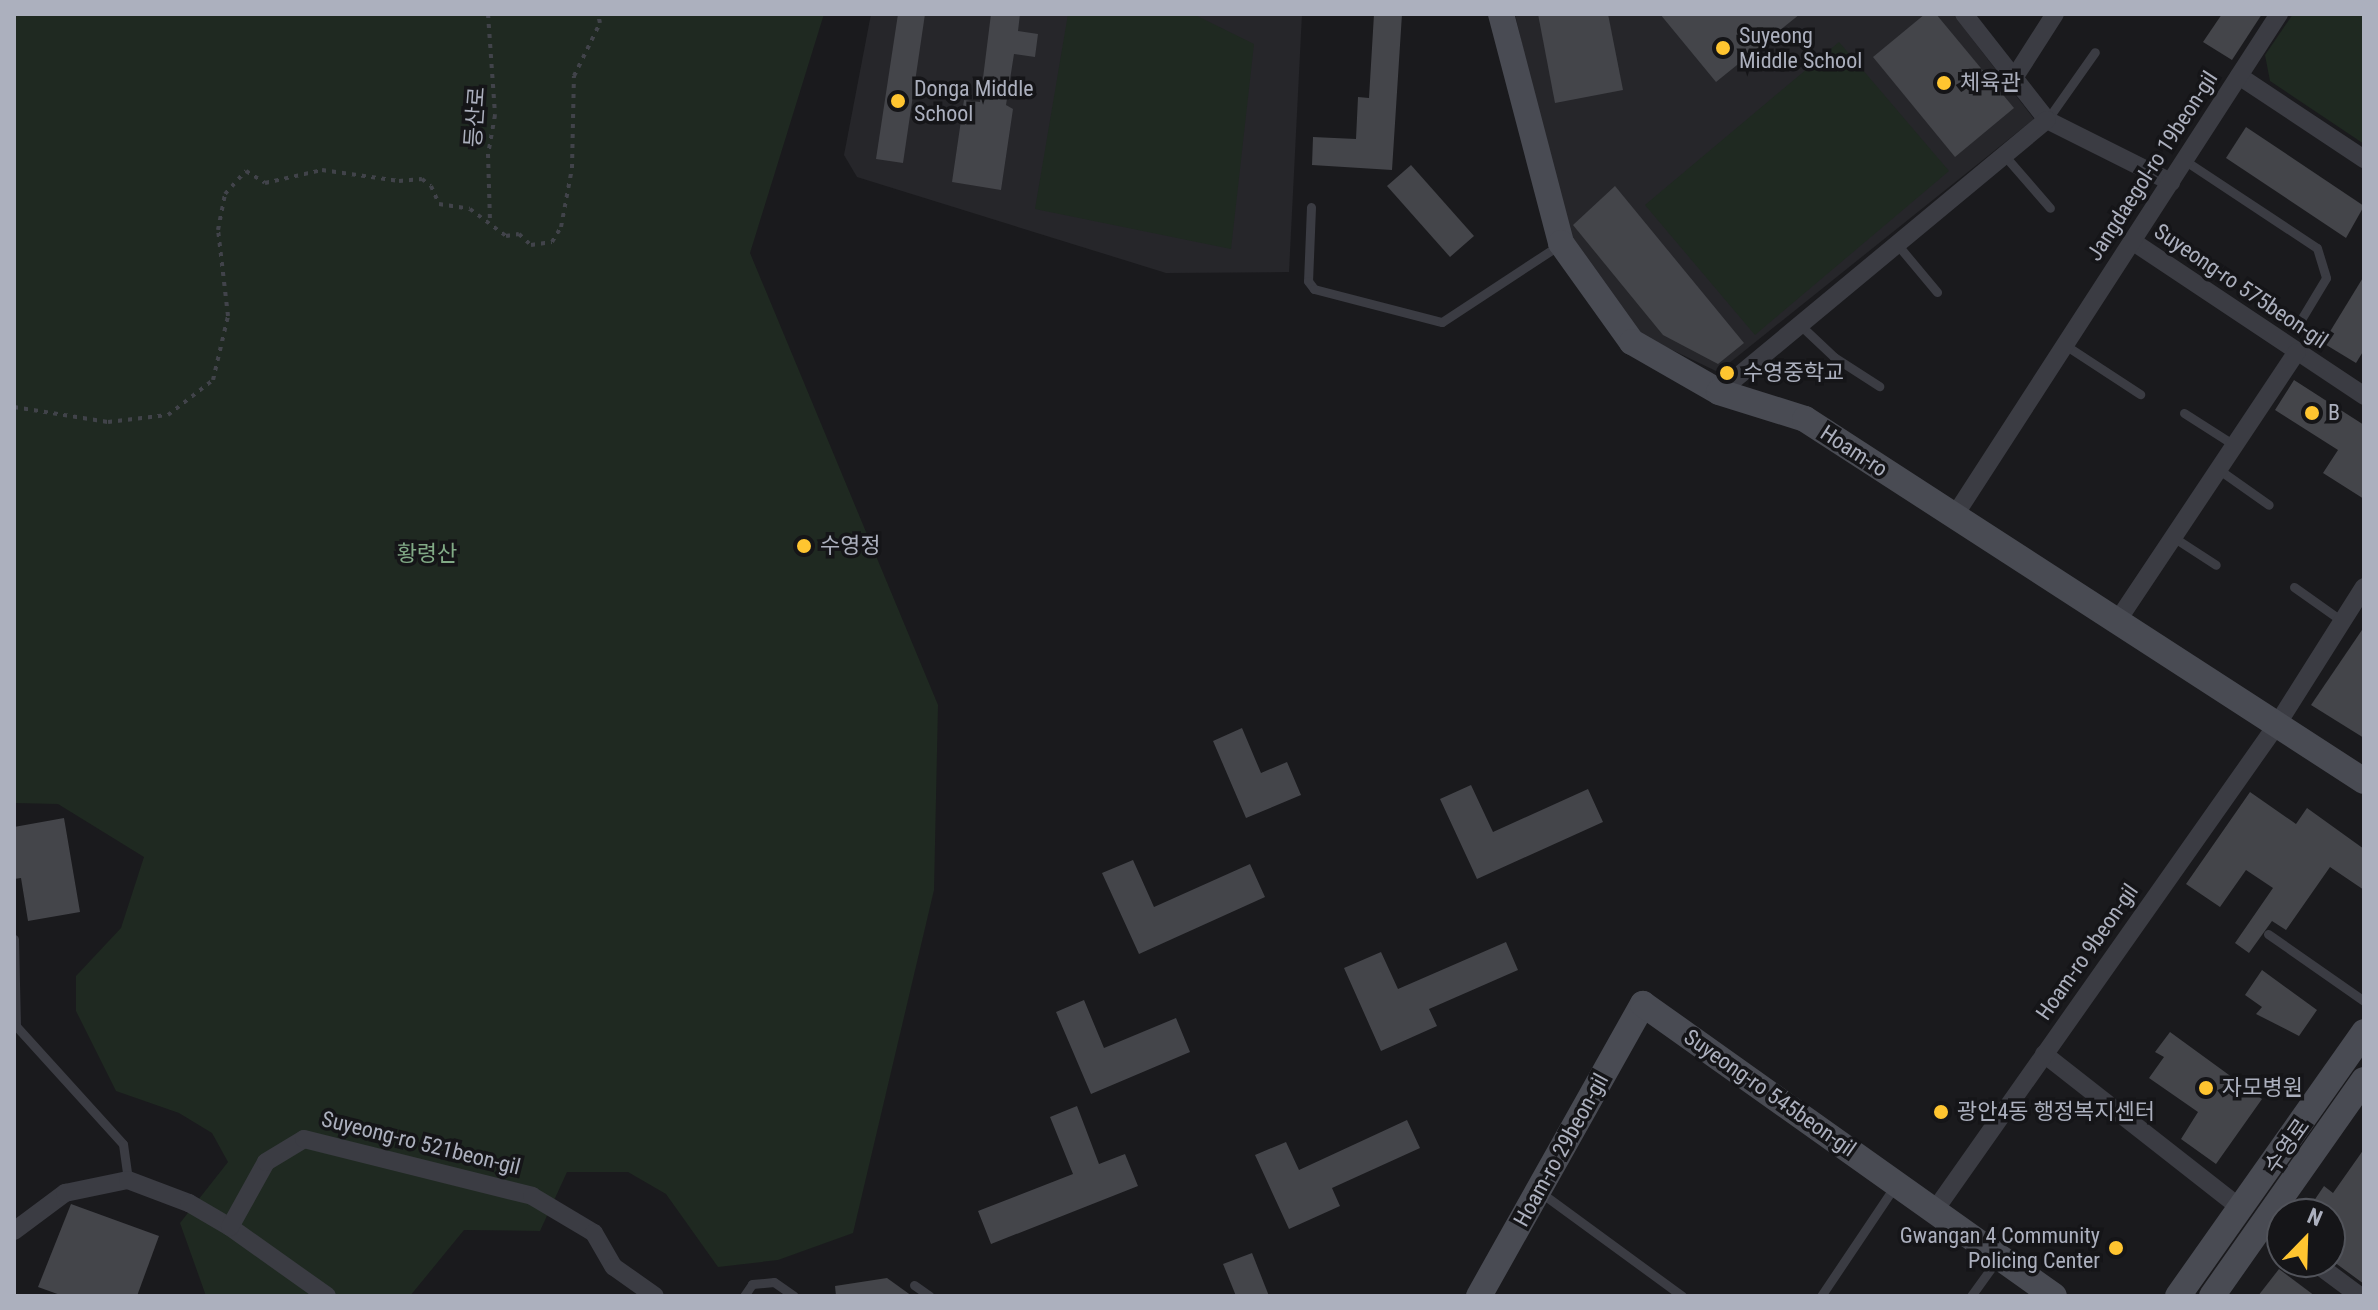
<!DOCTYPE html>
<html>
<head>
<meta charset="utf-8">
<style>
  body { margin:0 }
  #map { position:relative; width:2378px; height:1310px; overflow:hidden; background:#1a1a1d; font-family:"Roboto Condensed","Noto Sans KR",sans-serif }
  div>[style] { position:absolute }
  .built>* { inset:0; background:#26262a }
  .green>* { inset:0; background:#1f2921 }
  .building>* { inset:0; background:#44454a }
  .path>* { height:4px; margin-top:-2px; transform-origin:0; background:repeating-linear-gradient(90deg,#41434a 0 4px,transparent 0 10px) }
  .lane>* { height:9px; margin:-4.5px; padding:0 4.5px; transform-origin:4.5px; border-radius:4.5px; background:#3b3c43 }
  .street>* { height:18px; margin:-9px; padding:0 9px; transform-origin:9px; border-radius:9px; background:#3b3c43 }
  .secondary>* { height:26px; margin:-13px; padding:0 13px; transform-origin:13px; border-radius:13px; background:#494b53 }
  .dots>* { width:22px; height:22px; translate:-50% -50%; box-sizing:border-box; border:4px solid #151518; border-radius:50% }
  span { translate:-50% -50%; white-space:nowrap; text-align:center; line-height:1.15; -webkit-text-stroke:7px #151518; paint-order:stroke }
  .poi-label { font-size:22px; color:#acb0be }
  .left { translate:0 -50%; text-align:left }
  .right { translate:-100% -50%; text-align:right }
  .street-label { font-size:22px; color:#acb0be }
  .park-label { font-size:22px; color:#81aa86 }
  .frame { position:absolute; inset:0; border:16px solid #acb0be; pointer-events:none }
  .north { position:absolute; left:2266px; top:1198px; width:80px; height:80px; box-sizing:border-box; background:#151518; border:2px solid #51535a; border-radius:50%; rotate:23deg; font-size:22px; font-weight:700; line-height:32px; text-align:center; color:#acb0be }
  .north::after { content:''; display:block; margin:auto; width:28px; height:36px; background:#ffc530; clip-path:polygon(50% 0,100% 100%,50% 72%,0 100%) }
</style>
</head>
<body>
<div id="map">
  <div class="built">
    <i style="clip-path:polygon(871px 14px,1302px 14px,1289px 272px,1166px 273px,857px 177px,844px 155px)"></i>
    <i style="clip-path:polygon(1515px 14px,1953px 14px,2034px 119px,1718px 372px,1637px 333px,1568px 244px)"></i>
  </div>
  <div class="green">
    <i style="clip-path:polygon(14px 14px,824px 14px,750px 253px,938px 705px,934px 890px,853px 1233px,778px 1260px,718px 1267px,666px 1194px,628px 1172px,567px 1172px,540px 1231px,464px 1230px,410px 1296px,206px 1296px,180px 1223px,228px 1162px,212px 1133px,179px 1113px,116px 1091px,76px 1011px,76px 976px,121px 928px,144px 857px,58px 804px,14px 803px)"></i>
    <i style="clip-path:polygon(1068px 14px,1193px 14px,1254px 44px,1231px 249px,1035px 209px)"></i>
    <i style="clip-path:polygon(2293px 14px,2364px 14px,2364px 144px,2270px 81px,2265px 55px)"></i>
    <i style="clip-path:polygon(1839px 42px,1949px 171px,1755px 335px,1645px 205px)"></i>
  </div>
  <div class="building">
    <i style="clip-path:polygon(898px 14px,925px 14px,903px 163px,876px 159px)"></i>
    <i style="clip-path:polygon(991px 14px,1020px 14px,1018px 31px,1038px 34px,1035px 57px,1014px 54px,1006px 105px,1013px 109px,1001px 190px,952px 182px,964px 100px,980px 102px)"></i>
    <i style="clip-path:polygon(1374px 14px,1402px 14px,1392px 170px,1312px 165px,1313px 137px,1356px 139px,1358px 97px,1369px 98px)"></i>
    <i style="clip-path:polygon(1538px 14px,1608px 14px,1623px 90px,1555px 103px)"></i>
    <i style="clip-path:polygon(1660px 14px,1800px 14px,1716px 82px)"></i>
    <i style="clip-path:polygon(1925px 14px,1936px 14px,2014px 108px,1955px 157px,1873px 57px)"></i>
    <i style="clip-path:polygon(2222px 14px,2262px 14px,2232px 60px,2203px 42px)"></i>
    <i style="clip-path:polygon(2246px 127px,2364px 206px,2346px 238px,2226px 158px)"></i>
    <i style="clip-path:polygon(1411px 165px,1474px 236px,1450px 257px,1387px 186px)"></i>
    <i style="clip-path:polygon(1615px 186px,1744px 343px,1718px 364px,1663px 335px,1573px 225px)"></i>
    <i style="clip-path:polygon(2364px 276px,2364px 350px,2356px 363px,2323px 343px)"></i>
    <i style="clip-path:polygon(2294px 380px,2364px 425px,2364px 499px,2323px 473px,2338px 450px,2275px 410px)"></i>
    <i style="clip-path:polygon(2364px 627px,2364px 738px,2311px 705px)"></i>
    <i style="clip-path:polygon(1242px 728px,1261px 773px,1287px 762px,1301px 795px,1246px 818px,1213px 741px)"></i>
    <i style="clip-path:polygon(1471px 785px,1493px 832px,1588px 789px,1603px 822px,1477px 879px,1440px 799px)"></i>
    <i style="clip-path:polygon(2250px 792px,2296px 824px,2307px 808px,2364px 849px,2364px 890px,2330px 867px,2286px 930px,2272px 921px,2249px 953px,2235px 943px,2273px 888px,2246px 870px,2220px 907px,2186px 884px)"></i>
    <i style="clip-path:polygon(64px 818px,80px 912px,28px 921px,21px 878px,14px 879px,14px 827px)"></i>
    <i style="clip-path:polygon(1133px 860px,1154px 907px,1250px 864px,1265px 897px,1139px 954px,1102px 873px)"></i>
    <i style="clip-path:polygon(1506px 942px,1518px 970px,1429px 1009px,1437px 1026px,1381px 1051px,1344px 968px,1381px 952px,1398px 989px)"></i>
    <i style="clip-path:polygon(2262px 970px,2317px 1010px,2299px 1036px,2256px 1014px,2262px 1007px,2245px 995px)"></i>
    <i style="clip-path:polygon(1084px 1000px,1104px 1048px,1176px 1018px,1190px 1052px,1091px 1094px,1056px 1012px)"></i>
    <i style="clip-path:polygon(2170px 1032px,2262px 1099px,2216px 1164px,2181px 1139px,2198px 1112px,2149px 1078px,2164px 1057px,2155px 1052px)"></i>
    <i style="clip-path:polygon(1077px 1106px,1099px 1164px,1125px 1154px,1138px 1186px,991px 1244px,978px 1211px,1073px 1174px,1050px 1117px)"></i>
    <i style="clip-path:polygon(1407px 1120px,1420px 1148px,1332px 1188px,1340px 1206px,1289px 1229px,1255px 1155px,1286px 1142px,1299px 1170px)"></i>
    <i style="clip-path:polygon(2364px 1149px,2364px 1284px,2330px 1259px,2330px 1214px,2305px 1214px,2324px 1186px,2333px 1193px)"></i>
    <i style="clip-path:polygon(71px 1204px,159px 1236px,137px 1296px,63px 1296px,38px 1287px)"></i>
    <i style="clip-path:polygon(1252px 1253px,1269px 1296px,1236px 1296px,1223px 1264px)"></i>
    <i style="clip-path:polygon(2279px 1269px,2315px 1296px,2258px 1296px)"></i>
    <i style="clip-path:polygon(887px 1278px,912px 1296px,836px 1296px,835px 1286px)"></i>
  </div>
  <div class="path">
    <i style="left:488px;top:14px;width:101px;rotate:86deg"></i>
    <i style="left:495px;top:115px;width:40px;rotate:100deg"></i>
    <i style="left:488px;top:154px;width:69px;rotate:88.3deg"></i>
    <i style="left:14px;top:407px;width:95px;rotate:9.1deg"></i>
    <i style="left:108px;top:422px;width:60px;rotate:-6.7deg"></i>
    <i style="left:168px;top:415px;width:57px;rotate:-37.9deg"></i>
    <i style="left:213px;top:380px;width:66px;rotate:-76.8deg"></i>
    <i style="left:228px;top:316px;width:87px;rotate:-96.6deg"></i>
    <i style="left:218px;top:230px;width:37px;rotate:-79deg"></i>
    <i style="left:225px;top:194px;width:31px;rotate:-48deg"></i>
    <i style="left:246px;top:171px;width:22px;rotate:32deg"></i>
    <i style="left:265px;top:183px;width:58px;rotate:-12.8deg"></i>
    <i style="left:322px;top:170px;width:78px;rotate:8.1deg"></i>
    <i style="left:399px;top:181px;width:23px;rotate:-5deg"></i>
    <i style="left:422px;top:179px;width:11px;rotate:38deg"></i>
    <i style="left:431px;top:186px;width:20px;rotate:66deg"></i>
    <i style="left:439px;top:204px;width:31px;rotate:9deg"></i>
    <i style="left:470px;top:209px;width:45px;rotate:36.9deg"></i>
    <i style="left:506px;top:236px;width:13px;rotate:-9deg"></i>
    <i style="left:519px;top:234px;width:16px;rotate:43deg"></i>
    <i style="left:531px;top:245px;width:21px;rotate:-8deg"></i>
    <i style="left:552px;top:242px;width:17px;rotate:-59deg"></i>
    <i style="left:561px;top:227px;width:60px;rotate:-79.4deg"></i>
    <i style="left:572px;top:168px;width:92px;rotate:-88.8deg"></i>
    <i style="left:574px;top:76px;width:59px;rotate:-63.9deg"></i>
    <i style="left:600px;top:23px;width:9px;rotate:-103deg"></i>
  </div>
  <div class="lane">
    <i style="left:2047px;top:120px;width:83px;rotate:-54.8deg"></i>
    <i style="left:2004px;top:155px;width:70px;rotate:49deg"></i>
    <i style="left:2184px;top:160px;width:159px;rotate:33.5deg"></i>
    <i style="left:2317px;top:248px;width:31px;rotate:73deg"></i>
    <i style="left:2326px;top:278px;width:47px;rotate:121deg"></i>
    <i style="left:1311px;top:207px;width:74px;rotate:92.3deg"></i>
    <i style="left:1308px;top:281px;width:10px;rotate:53deg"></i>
    <i style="left:1314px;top:289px;width:132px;rotate:14.5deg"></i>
    <i style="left:1442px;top:322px;width:140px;rotate:-33.3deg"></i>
    <i style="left:1896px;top:243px;width:64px;rotate:50.1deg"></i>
    <i style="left:1798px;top:323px;width:50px;rotate:43.4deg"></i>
    <i style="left:1834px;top:357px;width:54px;rotate:32.8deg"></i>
    <i style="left:2065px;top:345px;width:90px;rotate:33.2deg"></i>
    <i style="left:2184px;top:413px;width:59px;rotate:32.6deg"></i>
    <i style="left:2218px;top:469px;width:62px;rotate:35.2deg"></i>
    <i style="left:2173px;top:537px;width:51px;rotate:33.1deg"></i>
    <i style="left:2294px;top:587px;width:59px;rotate:35.3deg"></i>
    <i style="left:2268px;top:934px;width:117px;rotate:34.9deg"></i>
    <i style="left:14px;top:939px;width:87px;rotate:88.7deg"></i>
    <i style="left:16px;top:1026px;width:159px;rotate:47.8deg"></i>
    <i style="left:123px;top:1144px;width:36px;rotate:82deg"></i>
    <i style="left:1540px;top:1192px;width:176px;rotate:36.2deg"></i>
    <i style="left:914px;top:1285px;width:19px;rotate:35deg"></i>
    <i style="left:744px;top:1296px;width:14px;rotate:-56deg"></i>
    <i style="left:752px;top:1284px;width:22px;rotate:-5deg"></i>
    <i style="left:774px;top:1282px;width:24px;rotate:35deg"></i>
    <i style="left:1821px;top:1296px;width:133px;rotate:-56.1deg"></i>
    <i style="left:1971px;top:1296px;width:44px;rotate:-54.2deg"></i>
  </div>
  <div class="street">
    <i style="left:1964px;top:14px;width:135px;rotate:51.9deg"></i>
    <i style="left:2047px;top:120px;width:139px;rotate:26.6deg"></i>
    <i style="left:2239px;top:76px;width:150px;rotate:33.6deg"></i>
    <i style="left:2014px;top:78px;width:76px;rotate:-57.4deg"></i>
    <i style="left:2132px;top:241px;width:279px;rotate:33.7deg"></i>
    <i style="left:1719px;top:392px;width:426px;rotate:-39.7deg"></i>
    <i style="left:1955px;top:515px;width:597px;rotate:-57.11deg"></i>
    <i style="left:2118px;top:620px;width:322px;rotate:-56.3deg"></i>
    <i style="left:2044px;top:1054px;width:251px;rotate:38.1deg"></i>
    <i style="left:1935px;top:1210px;width:596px;rotate:-54.84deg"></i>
    <i style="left:2278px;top:723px;width:161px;rotate:-57.7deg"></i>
    <i style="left:2264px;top:1225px;width:22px;rotate:36deg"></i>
    <i style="left:230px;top:1227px;width:119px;rotate:35.4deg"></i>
    <i style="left:14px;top:1231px;width:64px;rotate:-36.7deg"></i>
    <i style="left:65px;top:1193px;width:64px;rotate:-11.7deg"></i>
    <i style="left:128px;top:1180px;width:65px;rotate:20.7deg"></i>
    <i style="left:189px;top:1203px;width:48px;rotate:30.3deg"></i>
    <i style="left:230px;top:1227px;width:74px;rotate:-61deg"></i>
    <i style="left:266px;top:1162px;width:44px;rotate:-31.2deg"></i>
    <i style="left:304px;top:1139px;width:235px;rotate:14deg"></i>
    <i style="left:532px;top:1196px;width:72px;rotate:30.8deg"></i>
    <i style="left:594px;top:1233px;width:39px;rotate:60deg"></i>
    <i style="left:614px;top:1267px;width:50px;rotate:35.3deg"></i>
    <i style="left:2314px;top:1262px;width:57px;rotate:36.5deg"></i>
  </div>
  <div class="secondary">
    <i style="left:1501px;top:14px;width:237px;rotate:75.3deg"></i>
    <i style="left:1561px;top:243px;width:122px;rotate:54.4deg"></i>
    <i style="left:1632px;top:342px;width:100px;rotate:29.9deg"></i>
    <i style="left:1719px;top:392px;width:90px;rotate:17.4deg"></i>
    <i style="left:1805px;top:419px;width:666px;rotate:32.93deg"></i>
    <i style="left:1479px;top:1296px;width:335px;rotate:-60.7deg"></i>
    <i style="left:1643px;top:1004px;width:504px;rotate:35.39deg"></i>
    <i style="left:2178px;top:1296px;width:323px;rotate:-54.8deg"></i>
    <i style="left:2212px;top:1296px;width:264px;rotate:-54.9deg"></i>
  </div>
  <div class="dots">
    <i style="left:1723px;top:48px;background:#ffc530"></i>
    <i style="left:1944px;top:83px;background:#ffc530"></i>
    <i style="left:898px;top:101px;background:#ffc530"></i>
    <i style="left:1727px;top:373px;background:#ffc530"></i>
    <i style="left:2312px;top:413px;background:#ffc530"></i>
    <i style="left:804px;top:546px;background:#ffc530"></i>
    <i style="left:2206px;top:1088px;background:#ffc530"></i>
    <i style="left:1941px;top:1112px;background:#ffc530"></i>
    <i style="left:2116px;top:1248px;background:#ffc530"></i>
  </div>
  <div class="poi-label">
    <span class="left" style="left:1739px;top:48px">Suyeong<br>Middle School</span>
    <span class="left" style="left:1960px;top:83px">체육관</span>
    <span class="left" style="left:914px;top:101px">Donga Middle<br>School</span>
    <span class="left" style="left:1743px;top:373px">수영중학교</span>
    <span class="left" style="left:2328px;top:413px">B</span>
    <span class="left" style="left:820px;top:546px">수영정</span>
    <span class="left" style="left:2222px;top:1088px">자모병원</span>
    <span class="left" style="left:1957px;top:1112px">광안4동 행정복지센터</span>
    <span class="right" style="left:2100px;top:1248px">Gwangan 4 Community<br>Policing Center</span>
  </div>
  <div class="street-label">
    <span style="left:475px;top:117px;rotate:-86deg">등산로</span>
    <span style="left:2152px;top:166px;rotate:-57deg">Jangdaegol-ro 19beon-gil</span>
    <span style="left:2241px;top:286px;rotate:34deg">Suyeong-ro 575beon-gil</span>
    <span style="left:1854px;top:451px;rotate:33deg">Hoam-ro</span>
    <span style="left:2087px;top:952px;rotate:-55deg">Hoam-ro 9beon-gil</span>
    <span style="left:1770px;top:1093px;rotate:35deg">Suyeong-ro 545beon-gil</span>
    <span style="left:421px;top:1143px;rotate:14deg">Suyeong-ro 521beon-gil</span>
    <span style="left:2287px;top:1146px;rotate:-55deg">수영로</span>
    <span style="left:1561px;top:1150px;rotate:-61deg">Hoam-ro 29beon-gil</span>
  </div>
  <div class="park-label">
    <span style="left:427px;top:554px">황령산</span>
  </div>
  <div class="frame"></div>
  <div class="north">N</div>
</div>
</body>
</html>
